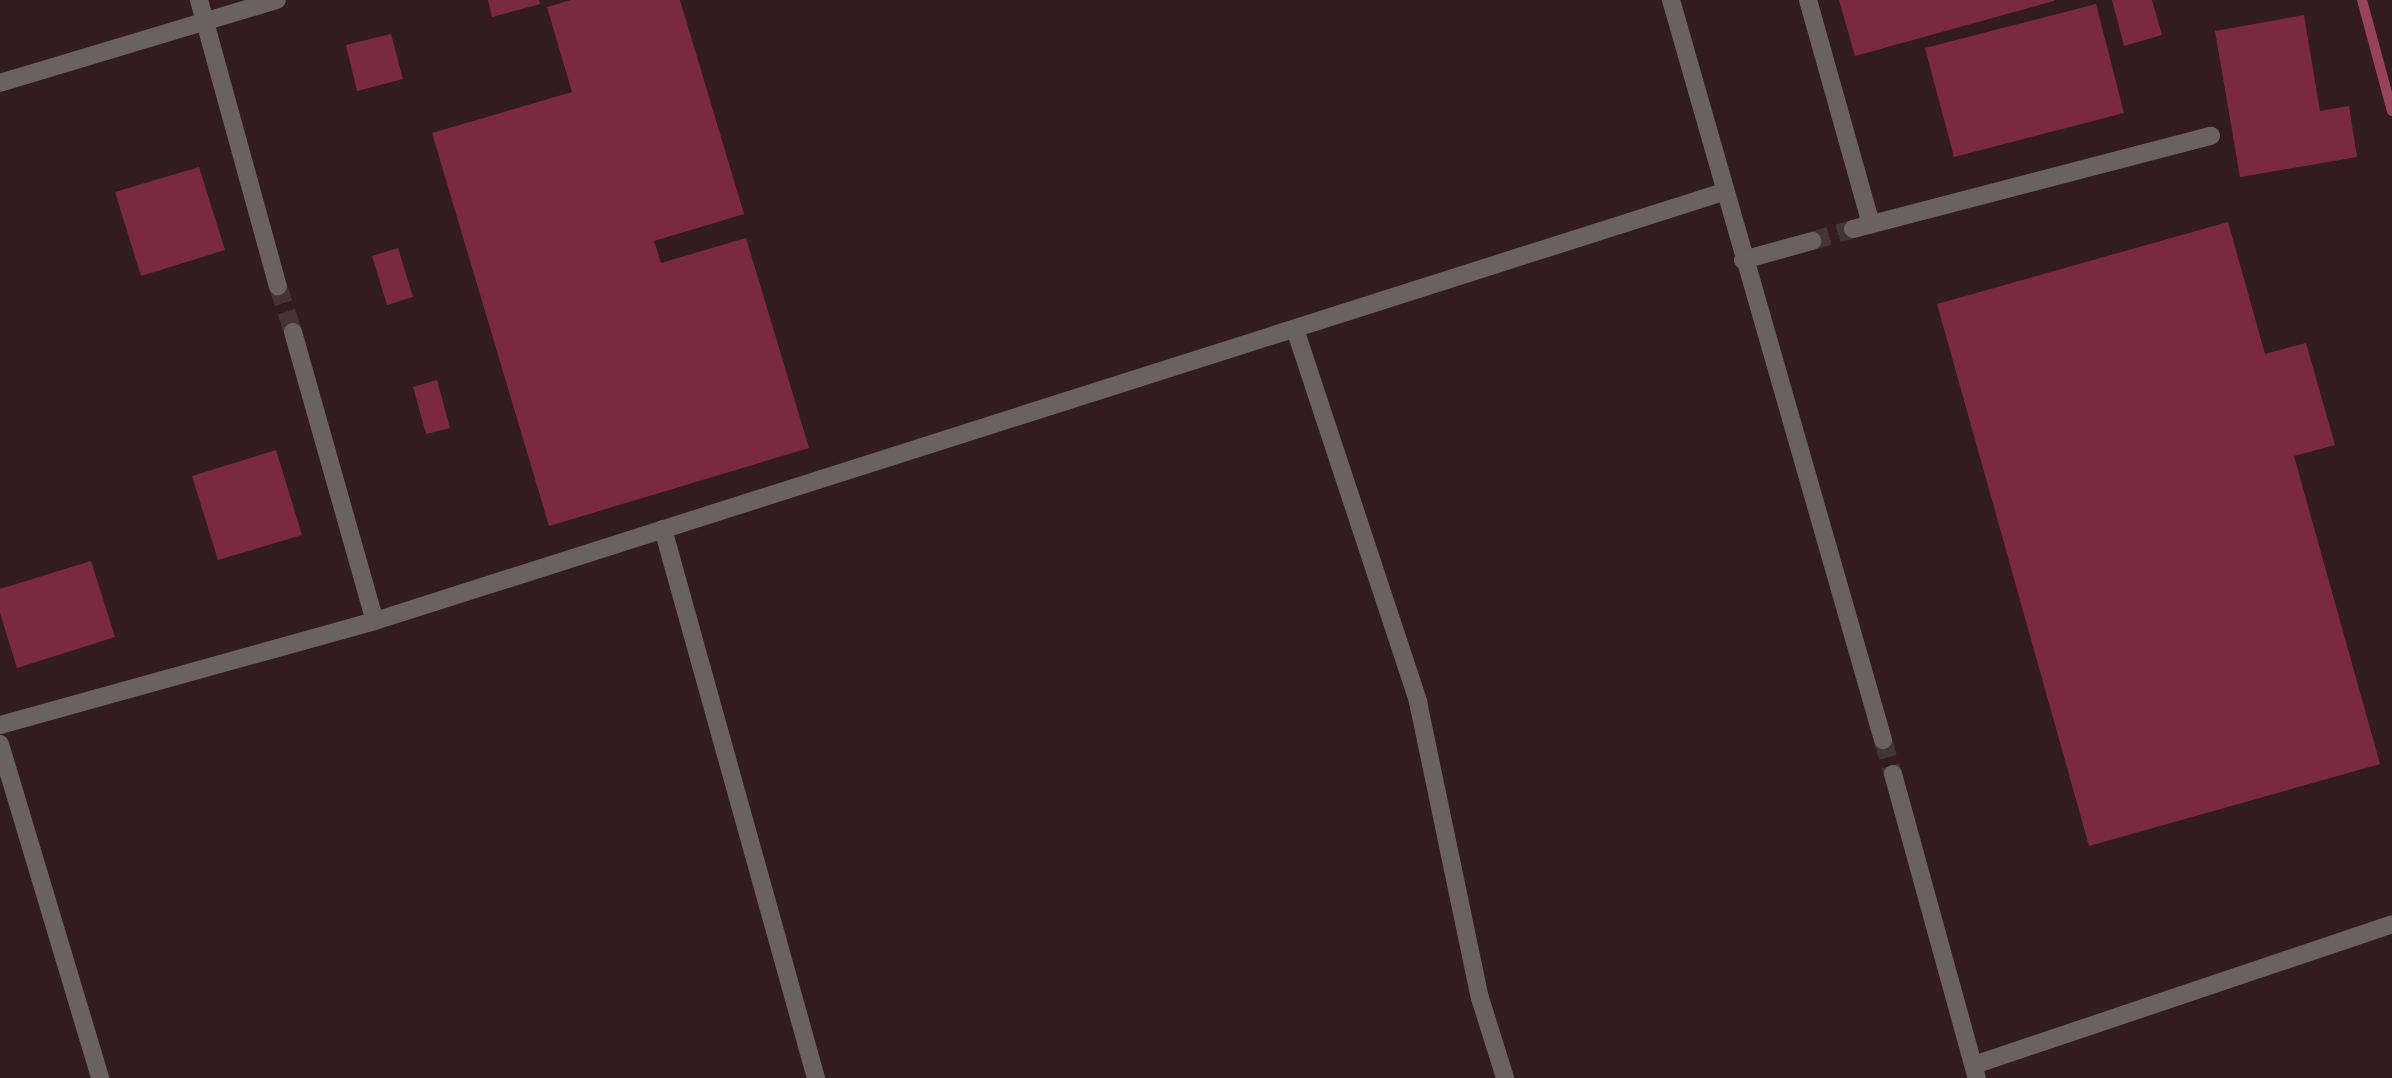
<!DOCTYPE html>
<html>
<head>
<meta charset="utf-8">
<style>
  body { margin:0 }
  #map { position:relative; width:2392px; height:1078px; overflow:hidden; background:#261519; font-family:Lora,serif }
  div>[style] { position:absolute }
  .built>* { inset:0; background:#331c21 }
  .stream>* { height:10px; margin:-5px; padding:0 5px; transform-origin:5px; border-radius:5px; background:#97435b }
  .building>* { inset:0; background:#7b2943 }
  .minor-tunnel>* { height:18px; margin-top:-9px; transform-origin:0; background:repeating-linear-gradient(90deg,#443438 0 18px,transparent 0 27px) }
  .minor>* { height:18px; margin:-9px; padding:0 9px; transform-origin:9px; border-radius:9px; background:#6a6163 }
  span { translate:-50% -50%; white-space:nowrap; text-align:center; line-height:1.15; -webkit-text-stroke:7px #1c0c10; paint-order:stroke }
</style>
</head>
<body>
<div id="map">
  <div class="built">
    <i style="clip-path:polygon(0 0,2392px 0,2392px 1078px,0 1078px)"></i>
  </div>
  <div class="stream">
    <i style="left:2362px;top:0;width:115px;rotate:74.9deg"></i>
  </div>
  <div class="building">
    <i style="clip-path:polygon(488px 0,539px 0,540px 4px,492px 17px)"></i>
    <i style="clip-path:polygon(571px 0,680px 0,744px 214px,654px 241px,661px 263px,746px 238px,809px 448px,549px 526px,432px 133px,572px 92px,547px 7px)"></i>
    <i style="clip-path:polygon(1839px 0,2054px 0,2054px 1px,1855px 56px)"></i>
    <i style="clip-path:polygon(2112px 0,2152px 0,2162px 35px,2124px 46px)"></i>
    <i style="clip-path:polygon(2096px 4px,2124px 113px,1954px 157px,1925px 48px)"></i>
    <i style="clip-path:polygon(2304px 15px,2320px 111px,2349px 106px,2357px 157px,2240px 177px,2215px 31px)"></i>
    <i style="clip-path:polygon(391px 34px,403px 79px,357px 91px,346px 45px)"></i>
    <i style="clip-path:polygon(199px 167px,225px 250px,141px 276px,115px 192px)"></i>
    <i style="clip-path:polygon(2228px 222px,2265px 354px,2306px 343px,2335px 445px,2294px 456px,2380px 764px,2089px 846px,1937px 304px)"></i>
    <i style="clip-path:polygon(398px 248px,413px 297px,387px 305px,372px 256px)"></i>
    <i style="clip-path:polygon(437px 380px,450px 428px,426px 434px,413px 387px)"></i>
    <i style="clip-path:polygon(276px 450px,302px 535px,218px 560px,192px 476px)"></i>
    <i style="clip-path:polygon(91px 561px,115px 637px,17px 668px,0 613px,0 589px)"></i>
  </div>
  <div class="minor-tunnel">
    <i style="left:1812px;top:241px;width:43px;rotate:-16.3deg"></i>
    <i style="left:278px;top:286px;width:48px;rotate:71.9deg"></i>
    <i style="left:1883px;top:740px;width:35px;rotate:74deg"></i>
  </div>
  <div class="minor">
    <i style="left:199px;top:0;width:297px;rotate:74.6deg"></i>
    <i style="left:1671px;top:0;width:770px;rotate:74.01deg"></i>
    <i style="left:1808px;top:0;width:233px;rotate:74.3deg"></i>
    <i style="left:0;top:83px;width:289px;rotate:-16.7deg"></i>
    <i style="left:1853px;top:229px;width:370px;rotate:-14.6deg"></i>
    <i style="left:1743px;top:260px;width:72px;rotate:-15.4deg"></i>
    <i style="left:1295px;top:329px;width:393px;rotate:71.7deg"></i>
    <i style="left:1418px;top:702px;width:302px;rotate:78.2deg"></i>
    <i style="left:1480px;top:998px;width:84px;rotate:72.6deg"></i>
    <i style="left:293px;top:332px;width:300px;rotate:74.2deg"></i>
    <i style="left:663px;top:529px;width:570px;rotate:74.43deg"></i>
    <i style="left:0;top:725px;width:389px;rotate:-15.5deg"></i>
    <i style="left:375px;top:621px;width:1415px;rotate:-17.65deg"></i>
    <i style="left:0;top:744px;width:349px;rotate:73.3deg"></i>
    <i style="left:1893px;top:774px;width:315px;rotate:74.6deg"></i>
    <i style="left:1974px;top:1065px;width:441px;rotate:-18.6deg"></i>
  </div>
</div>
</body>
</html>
